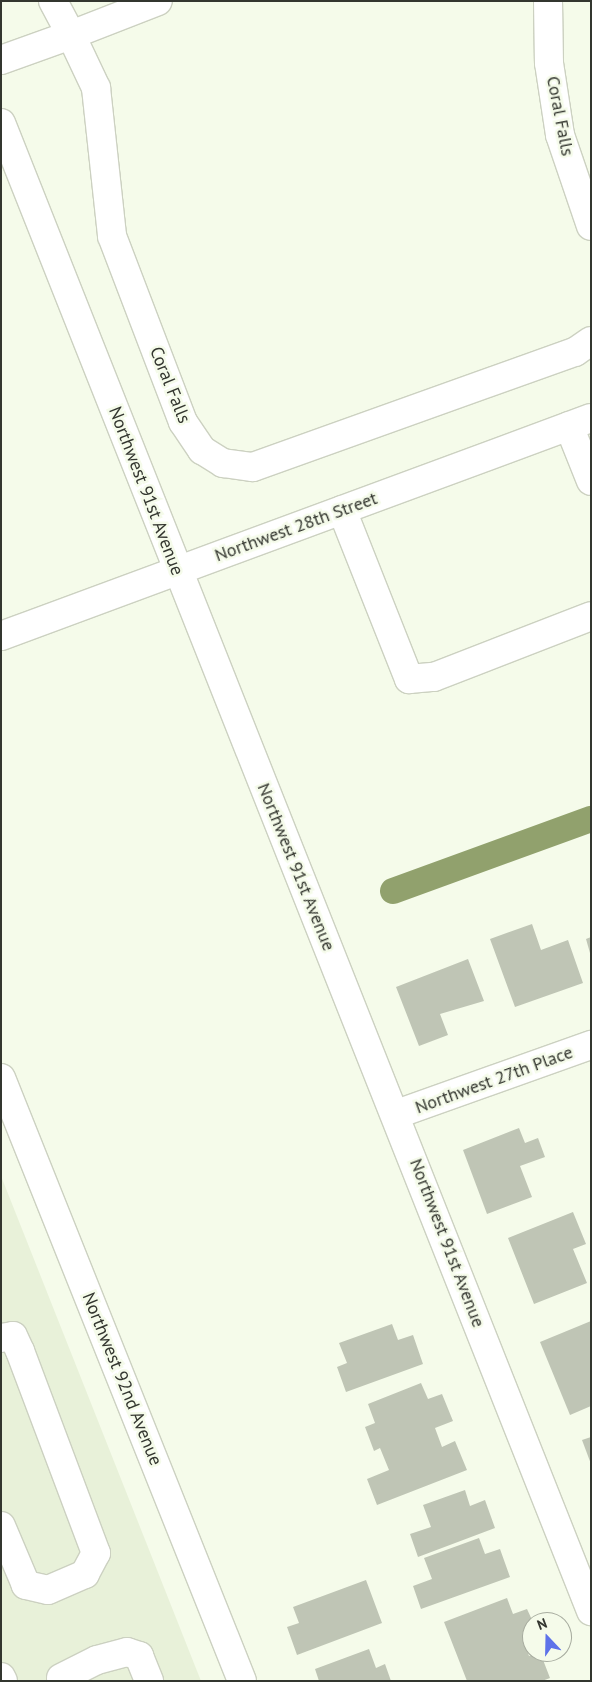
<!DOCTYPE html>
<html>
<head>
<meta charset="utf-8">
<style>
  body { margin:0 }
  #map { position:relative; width:592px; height:1682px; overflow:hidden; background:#f5fbea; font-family:"PT Sans",sans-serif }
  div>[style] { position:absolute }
  .built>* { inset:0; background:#e8f1d9 }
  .canal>* { height:26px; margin:-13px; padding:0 13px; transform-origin:13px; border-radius:13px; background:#91a16d }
  .building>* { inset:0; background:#bfc5b5 }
  .roads { filter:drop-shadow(1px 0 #ccd1c1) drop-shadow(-1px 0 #ccd1c1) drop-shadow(0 1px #ccd1c1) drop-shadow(0 -1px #ccd1c1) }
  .minor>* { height:28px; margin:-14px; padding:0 14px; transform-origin:14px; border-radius:14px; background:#fff }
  span { translate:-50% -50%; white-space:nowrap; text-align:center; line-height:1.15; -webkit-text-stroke:5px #f5fbea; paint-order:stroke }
  .street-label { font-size:18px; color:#33362f }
  .frame { position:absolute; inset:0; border:2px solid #33362f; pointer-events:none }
  .north { position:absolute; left:522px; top:1612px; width:50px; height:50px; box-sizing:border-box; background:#f5fbea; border:1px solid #a7ac9f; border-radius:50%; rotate:339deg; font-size:14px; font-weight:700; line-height:20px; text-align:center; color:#33362f }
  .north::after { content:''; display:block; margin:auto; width:18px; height:22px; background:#5d72e9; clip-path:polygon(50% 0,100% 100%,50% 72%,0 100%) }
</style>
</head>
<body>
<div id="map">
  <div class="built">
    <i style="clip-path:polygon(1px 1176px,201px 1681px,1px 1681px)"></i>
  </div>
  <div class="canal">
    <i style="left:393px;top:891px;width:211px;rotate:-20deg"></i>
  </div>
  <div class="building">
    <i style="clip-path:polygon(532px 924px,541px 950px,568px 940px,583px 983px,515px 1007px,490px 939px)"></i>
    <i style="clip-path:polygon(591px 937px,591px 953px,590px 953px,586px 939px)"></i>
    <i style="clip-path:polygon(468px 959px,484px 1001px,440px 1014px,448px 1035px,419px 1046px,396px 987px)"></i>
    <i style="clip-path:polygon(519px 1128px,525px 1143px,538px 1138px,545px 1157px,520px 1166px,532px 1197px,487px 1214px,463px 1150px)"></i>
    <i style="clip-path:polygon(573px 1212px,586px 1244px,573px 1249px,587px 1283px,534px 1304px,508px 1238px)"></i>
    <i style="clip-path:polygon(591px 1321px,591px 1406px,570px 1415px,540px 1342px)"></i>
    <i style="clip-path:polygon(392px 1324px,398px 1340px,413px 1335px,423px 1364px,346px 1392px,337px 1367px,347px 1363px,339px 1343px)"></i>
    <i style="clip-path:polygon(421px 1383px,428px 1399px,442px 1394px,453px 1421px,435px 1428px,442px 1447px,455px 1441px,467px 1470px,377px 1505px,367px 1479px,389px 1470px,380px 1448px,374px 1451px,365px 1427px,375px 1423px,368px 1404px)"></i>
    <i style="clip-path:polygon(591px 1437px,591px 1464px,582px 1440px)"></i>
    <i style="clip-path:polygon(465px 1490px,470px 1506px,485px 1500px,495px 1528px,418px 1557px,410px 1534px,431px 1527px,423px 1505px)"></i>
    <i style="clip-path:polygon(479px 1538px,485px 1554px,500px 1549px,510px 1577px,421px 1609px,413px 1586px,432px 1579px,424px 1558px)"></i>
    <i style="clip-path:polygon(366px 1580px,382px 1623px,297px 1655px,287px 1627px,299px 1623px,293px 1607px)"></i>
    <i style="clip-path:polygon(507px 1598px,513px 1614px,527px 1609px,533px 1622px,532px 1638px,524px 1641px,529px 1656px,540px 1652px,550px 1678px,542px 1681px,467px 1681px,444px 1622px)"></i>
    <i style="clip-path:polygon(369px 1649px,376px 1668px,385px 1664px,391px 1681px,319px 1681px,315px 1669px)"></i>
  </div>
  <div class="roads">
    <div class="minor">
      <i style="left:53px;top:1px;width:38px;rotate:62deg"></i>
      <i style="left:71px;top:35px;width:93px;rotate:-21.3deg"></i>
      <i style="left:548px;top:1px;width:62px;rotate:89.1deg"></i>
      <i style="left:549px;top:63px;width:73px;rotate:81.3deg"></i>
      <i style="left:560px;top:135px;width:96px;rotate:71.2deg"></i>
      <i style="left:1px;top:60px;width:74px;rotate:-19.7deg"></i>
      <i style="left:71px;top:35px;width:59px;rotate:64.7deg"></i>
      <i style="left:96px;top:88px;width:149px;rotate:83.8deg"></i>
      <i style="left:112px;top:236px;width:199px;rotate:69.1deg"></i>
      <i style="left:183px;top:422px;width:34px;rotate:56deg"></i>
      <i style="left:202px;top:450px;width:25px;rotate:32deg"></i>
      <i style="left:223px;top:463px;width:30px;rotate:8deg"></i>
      <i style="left:253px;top:467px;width:342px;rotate:-19.7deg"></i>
      <i style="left:575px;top:352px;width:19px;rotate:-35deg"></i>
      <i style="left:1px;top:123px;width:1601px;rotate:68.37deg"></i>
      <i style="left:569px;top:426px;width:59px;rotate:68.2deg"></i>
      <i style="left:342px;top:510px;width:182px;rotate:68.4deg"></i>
      <i style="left:409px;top:679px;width:25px;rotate:-5deg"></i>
      <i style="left:434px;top:677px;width:168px;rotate:-21.2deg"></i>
      <i style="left:1px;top:636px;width:629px;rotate:-20.28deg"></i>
      <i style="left:1px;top:1078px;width:649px;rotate:68.21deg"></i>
      <i style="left:397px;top:1114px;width:206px;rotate:-19.6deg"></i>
      <i style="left:1px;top:1338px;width:12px;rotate:-9deg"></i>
      <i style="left:13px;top:1336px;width:17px;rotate:65deg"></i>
      <i style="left:20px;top:1351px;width:216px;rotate:69.4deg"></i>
      <i style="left:96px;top:1553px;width:24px;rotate:118deg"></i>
      <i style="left:85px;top:1574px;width:40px;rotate:156.6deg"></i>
      <i style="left:48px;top:1590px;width:23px;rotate:-167deg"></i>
      <i style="left:26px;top:1585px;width:64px;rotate:-113deg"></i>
      <i style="left:1px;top:1677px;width:4px;rotate:63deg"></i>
      <i style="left:61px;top:1678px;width:40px;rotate:-26.6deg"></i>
      <i style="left:97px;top:1660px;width:31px;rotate:-15deg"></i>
      <i style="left:127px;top:1652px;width:13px;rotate:18deg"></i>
      <i style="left:139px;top:1656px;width:27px;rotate:68deg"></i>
    </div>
  </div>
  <div class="street-label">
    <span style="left:560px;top:116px;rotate:79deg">Coral Falls</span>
    <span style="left:170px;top:385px;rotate:68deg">Coral Falls</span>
    <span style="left:146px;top:491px;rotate:69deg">Northwest 91st Avenue</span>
    <span style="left:296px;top:527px;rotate:-20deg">Northwest 28th Street</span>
    <span style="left:296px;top:867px;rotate:68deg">Northwest 91st Avenue</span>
    <span style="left:494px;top:1080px;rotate:-20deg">Northwest 27th Place</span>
    <span style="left:447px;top:1243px;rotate:69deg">Northwest 91st Avenue</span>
    <span style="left:122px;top:1379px;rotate:68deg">Northwest 92nd Avenue</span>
  </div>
  <div class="frame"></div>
  <div class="north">N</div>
</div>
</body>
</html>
